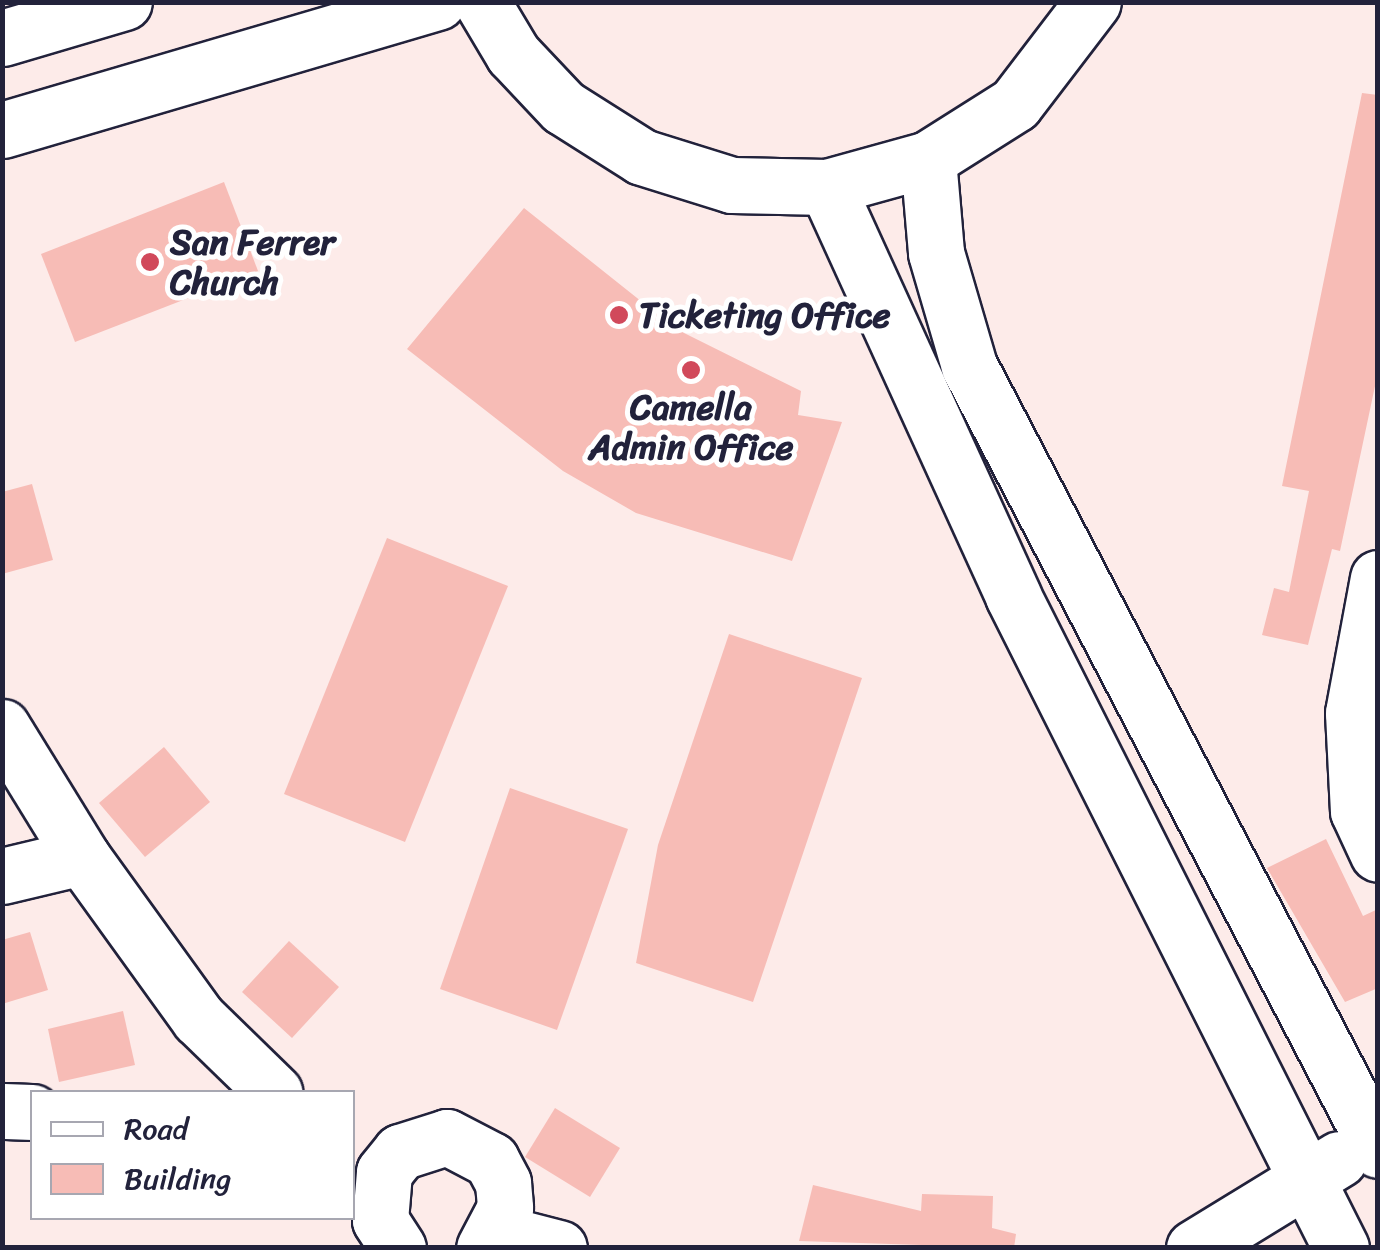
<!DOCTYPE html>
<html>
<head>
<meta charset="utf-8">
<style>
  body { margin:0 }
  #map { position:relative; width:1380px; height:1250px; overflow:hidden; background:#fdebe9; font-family:Sriracha,sans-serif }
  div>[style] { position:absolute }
  .building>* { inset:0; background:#f7bcb6 }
  .roads { filter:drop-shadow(2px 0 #22223b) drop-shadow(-2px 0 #22223b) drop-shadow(0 2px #22223b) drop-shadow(0 -2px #22223b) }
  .minor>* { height:55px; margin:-27.5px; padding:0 27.5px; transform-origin:27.5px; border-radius:27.5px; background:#fff }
  .dots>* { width:28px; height:28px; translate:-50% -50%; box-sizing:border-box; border:5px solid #fff; border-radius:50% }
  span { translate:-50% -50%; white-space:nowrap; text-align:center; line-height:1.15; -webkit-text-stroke:10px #fff; paint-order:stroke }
  .poi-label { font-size:35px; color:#22223b; font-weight:700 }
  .left { translate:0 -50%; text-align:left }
  .frame { position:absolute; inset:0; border:5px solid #22223b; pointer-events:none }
  .legend { position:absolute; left:30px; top:1090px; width:325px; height:130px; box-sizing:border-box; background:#fff; border:2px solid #a7a7b1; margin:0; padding:12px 18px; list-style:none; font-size:30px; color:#22223b }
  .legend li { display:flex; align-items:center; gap:20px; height:50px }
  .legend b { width:50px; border:2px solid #a7a7b1 }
</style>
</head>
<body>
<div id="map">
  <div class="building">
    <i style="clip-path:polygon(1362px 93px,1378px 95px,1378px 372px,1340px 551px,1332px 549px,1308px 645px,1262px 635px,1274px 588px,1289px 592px,1309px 491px,1282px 486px)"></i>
    <i style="clip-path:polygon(224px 182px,258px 271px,75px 342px,41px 254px)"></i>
    <i style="clip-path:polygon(524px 208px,676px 329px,801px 391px,798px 415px,842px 422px,792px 561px,636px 513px,563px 471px,407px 349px)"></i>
    <i style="clip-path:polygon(32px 484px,53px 560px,2px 574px,2px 492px)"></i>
    <i style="clip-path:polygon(387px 538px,508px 586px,405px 842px,284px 794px)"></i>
    <i style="clip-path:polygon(729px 634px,862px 678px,753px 1002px,636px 963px,658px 845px)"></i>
    <i style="clip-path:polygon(164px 747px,210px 802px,145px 857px,99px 803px)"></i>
    <i style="clip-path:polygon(510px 788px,628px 829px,557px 1030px,440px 989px)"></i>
    <i style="clip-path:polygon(1326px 839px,1363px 916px,1378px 909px,1378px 988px,1345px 1002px,1267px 868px)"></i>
    <i style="clip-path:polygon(30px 932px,48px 990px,2px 1004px,2px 940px)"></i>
    <i style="clip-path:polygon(289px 941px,339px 987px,292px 1038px,242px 992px)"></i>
    <i style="clip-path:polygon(123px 1011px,135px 1065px,59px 1082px,48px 1029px)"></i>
    <i style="clip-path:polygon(555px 1108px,620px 1148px,590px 1197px,525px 1157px)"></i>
    <i style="clip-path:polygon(813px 1185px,921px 1211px,922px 1194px,993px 1196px,992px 1228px,1016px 1234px,1014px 1248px,799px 1241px)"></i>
  </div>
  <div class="roads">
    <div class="minor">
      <i style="left:482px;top:2px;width:61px;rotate:59.2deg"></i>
      <i style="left:513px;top:54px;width:73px;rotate:46.7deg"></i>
      <i style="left:563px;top:107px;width:93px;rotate:32.3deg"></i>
      <i style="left:642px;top:157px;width:94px;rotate:17.3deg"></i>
      <i style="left:732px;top:185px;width:95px;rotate:1.2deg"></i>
      <i style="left:827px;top:187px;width:105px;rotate:-15.5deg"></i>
      <i style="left:928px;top:159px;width:103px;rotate:-32.3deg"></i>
      <i style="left:1015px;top:104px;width:128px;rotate:-52.6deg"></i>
      <i style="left:2px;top:38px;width:127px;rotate:-16.4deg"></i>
      <i style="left:2px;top:130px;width:454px;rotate:-16.4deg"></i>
      <i style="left:928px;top:159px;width:94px;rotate:85.1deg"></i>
      <i style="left:936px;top:253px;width:118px;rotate:73.7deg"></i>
      <i style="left:969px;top:366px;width:884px;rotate:62.45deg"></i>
      <i style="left:827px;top:187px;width:449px;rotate:65.5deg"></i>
      <i style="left:1013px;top:596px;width:730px;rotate:63.29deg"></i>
      <i style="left:1378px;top:578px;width:137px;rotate:100.5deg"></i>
      <i style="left:1353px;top:713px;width:98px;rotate:87.1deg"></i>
      <i style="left:1358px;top:811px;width:47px;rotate:65.1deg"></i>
      <i style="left:2px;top:727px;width:153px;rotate:58.4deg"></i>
      <i style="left:82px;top:857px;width:200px;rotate:54.2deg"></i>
      <i style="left:199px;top:1019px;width:105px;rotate:44.2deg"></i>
      <i style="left:2px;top:876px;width:82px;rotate:-13.4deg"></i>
      <i style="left:2px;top:1111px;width:30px;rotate:2deg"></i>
      <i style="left:497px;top:1232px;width:64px;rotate:14.5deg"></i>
      <i style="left:398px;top:1248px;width:33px;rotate:-123deg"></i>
      <i style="left:380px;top:1220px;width:48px;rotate:-85.2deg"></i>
      <i style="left:384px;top:1172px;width:26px;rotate:-51deg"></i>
      <i style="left:400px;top:1152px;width:49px;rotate:-17.7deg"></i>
      <i style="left:447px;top:1137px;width:50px;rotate:27.6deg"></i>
      <i style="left:491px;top:1160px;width:26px;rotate:62deg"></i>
      <i style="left:503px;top:1183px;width:25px;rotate:85deg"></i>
      <i style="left:505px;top:1208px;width:45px;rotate:117.7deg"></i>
      <i style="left:1194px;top:1248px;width:170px;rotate:-31.5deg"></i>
    </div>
  </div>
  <div class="dots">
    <i style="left:150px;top:262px;background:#d1495b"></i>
    <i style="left:619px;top:315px;background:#d1495b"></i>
    <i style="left:691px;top:370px;background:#d1495b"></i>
  </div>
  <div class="poi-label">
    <span class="left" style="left:170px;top:262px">San Ferrer<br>Church</span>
    <span class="left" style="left:639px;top:315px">Ticketing Office</span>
    <span style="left:691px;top:427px">Camella<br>Admin Office</span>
  </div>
  <div class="frame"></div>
  <ul class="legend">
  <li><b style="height:12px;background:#fff"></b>Road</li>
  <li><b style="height:28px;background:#f7bcb6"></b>Building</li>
  </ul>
</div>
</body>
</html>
